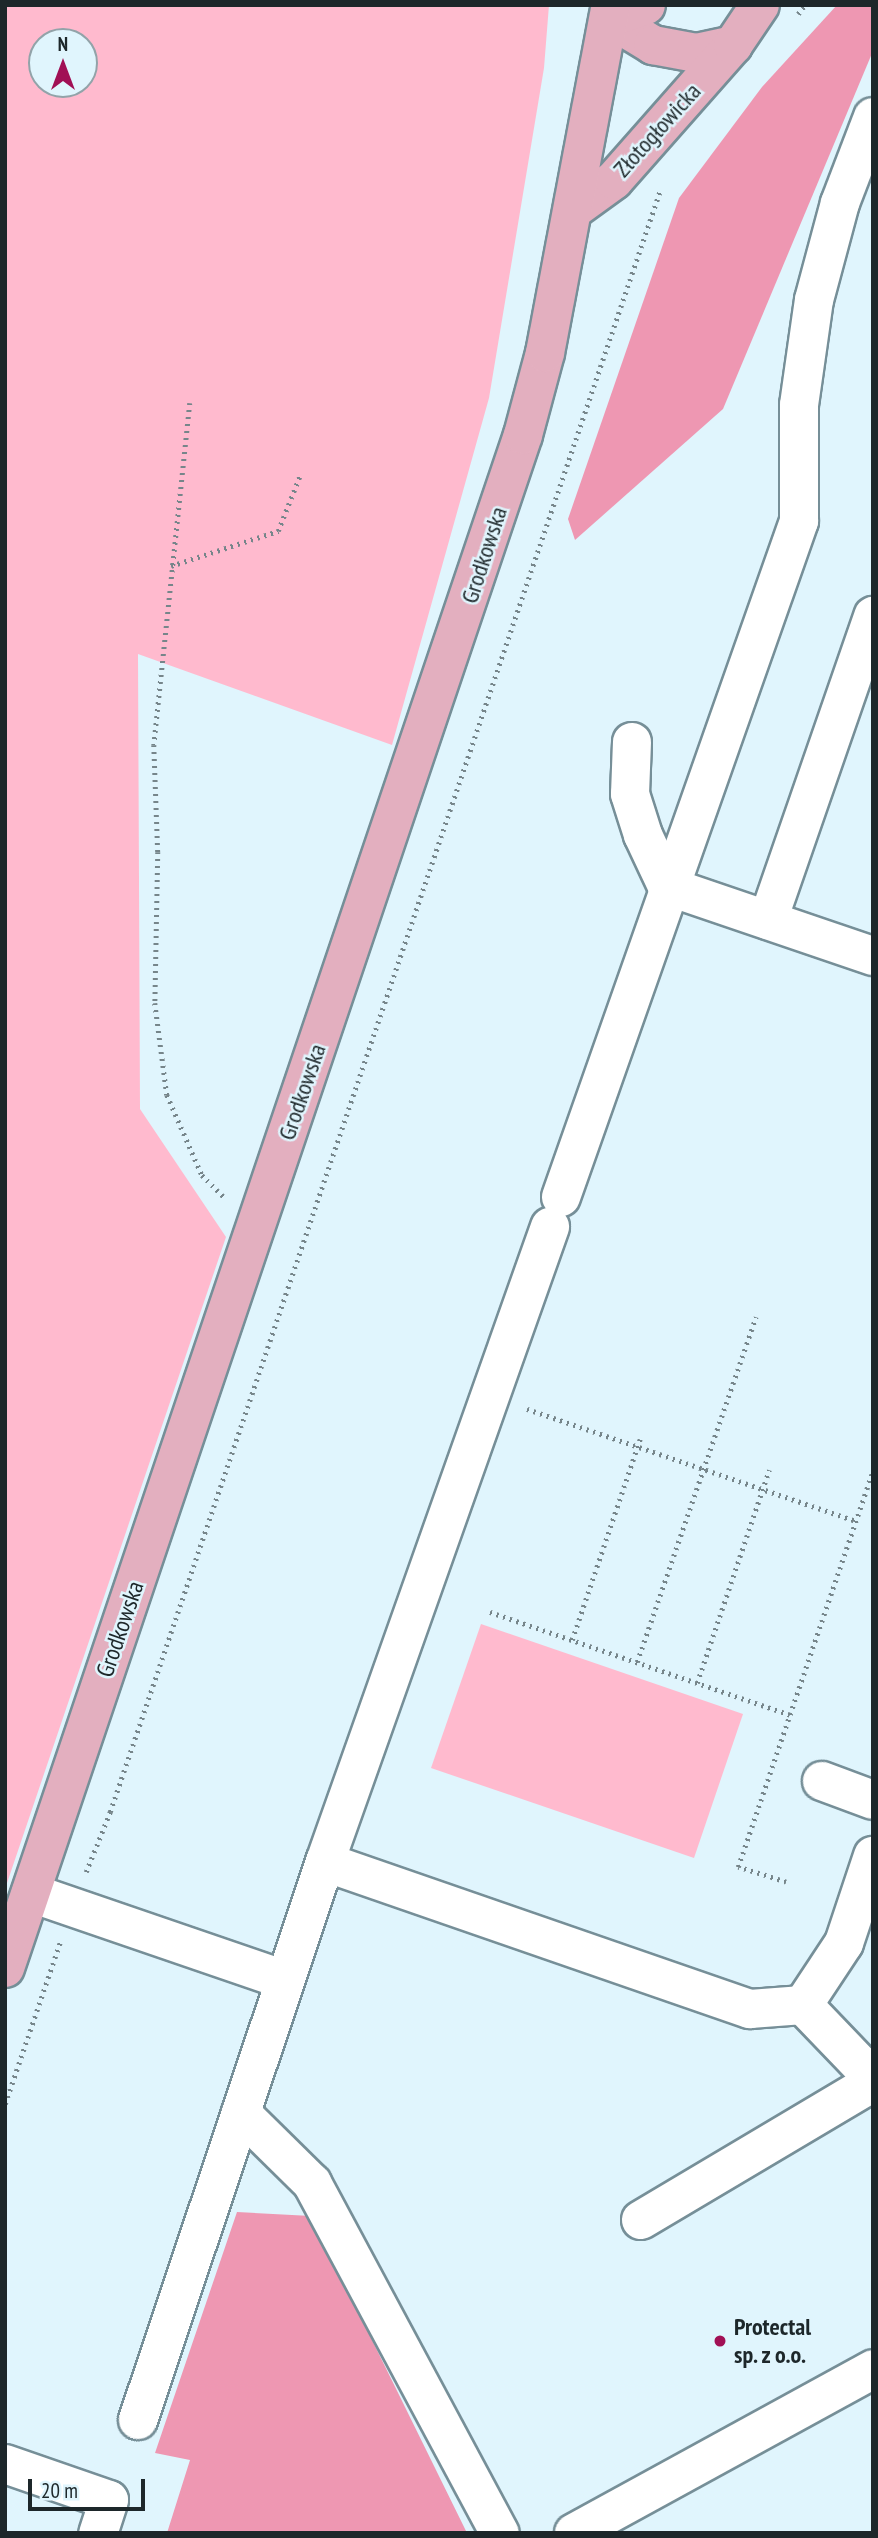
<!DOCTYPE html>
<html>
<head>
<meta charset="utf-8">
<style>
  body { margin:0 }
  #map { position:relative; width:878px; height:2538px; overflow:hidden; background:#e0f5fd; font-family:"PT Sans Narrow",sans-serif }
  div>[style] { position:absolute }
  .green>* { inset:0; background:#ffbace }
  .forest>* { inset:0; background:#ee97b2 }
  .path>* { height:4.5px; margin-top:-2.25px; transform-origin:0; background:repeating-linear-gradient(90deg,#76858a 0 2px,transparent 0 7px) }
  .roads { filter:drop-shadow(2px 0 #768f98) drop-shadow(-2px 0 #768f98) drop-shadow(0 2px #768f98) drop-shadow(0 -2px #768f98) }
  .minor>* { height:38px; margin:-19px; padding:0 19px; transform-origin:19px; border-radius:19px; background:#fff }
  .major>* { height:38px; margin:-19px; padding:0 19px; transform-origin:19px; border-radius:19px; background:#e3afbf }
  .dots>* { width:19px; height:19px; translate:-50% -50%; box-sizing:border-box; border:4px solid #e0f5fd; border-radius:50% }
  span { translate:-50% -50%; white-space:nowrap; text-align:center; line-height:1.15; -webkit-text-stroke:5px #e0f5fd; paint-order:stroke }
  .street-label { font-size:24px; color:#1d272a }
  .poi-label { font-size:24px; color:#1d272a; font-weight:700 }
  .left { translate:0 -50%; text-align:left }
  .frame { position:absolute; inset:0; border:7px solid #1d272a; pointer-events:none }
  .north { position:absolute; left:28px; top:28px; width:70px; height:70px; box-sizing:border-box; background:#e0f5fd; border:2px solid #92a3a9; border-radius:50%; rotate:0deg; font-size:19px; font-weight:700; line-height:28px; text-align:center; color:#1d272a }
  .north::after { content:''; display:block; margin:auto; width:24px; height:32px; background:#a11055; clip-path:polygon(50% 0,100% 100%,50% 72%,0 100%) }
  .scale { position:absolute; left:28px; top:2479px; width:117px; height:32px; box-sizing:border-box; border:4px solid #1d272a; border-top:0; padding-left:9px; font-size:21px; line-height:24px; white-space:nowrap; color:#1d272a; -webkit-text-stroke:5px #e0f5fd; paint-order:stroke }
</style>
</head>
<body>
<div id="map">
  <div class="green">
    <i style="clip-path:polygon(evenodd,5px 5px,549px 5px,544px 68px,489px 398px,392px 745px,138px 654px,140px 1109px,226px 1237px,5px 1889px,5px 5px,42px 42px,84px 42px,84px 84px,42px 84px,42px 42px)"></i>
    <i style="clip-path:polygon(481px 1624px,743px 1714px,694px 1858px,431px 1768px)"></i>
  </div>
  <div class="forest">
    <i style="clip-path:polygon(837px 5px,873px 5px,873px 51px,723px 409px,575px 540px,568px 519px,679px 198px,762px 87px)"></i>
    <i style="clip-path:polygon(237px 2212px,311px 2216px,467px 2533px,167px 2533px,190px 2460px,155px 2453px)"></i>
  </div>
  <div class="path">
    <i style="left:798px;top:14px;width:11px;rotate:-52deg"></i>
    <i style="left:190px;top:403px;width:344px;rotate:96deg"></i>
    <i style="left:154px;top:745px;width:107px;rotate:87.9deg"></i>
    <i style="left:158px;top:852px;width:151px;rotate:91.1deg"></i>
    <i style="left:155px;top:1003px;width:93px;rotate:82.6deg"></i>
    <i style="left:167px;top:1095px;width:87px;rotate:66.4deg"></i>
    <i style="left:202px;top:1175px;width:33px;rotate:45deg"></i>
    <i style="left:171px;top:566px;width:113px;rotate:-18.1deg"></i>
    <i style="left:278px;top:531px;width:62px;rotate:-68.4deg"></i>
    <i style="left:527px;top:1409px;width:348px;rotate:18.8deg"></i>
    <i style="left:490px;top:1612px;width:317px;rotate:18.9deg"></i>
    <i style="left:572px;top:1640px;width:212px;rotate:-71.3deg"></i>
    <i style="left:637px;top:1662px;width:365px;rotate:-71deg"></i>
    <i style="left:697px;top:1683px;width:225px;rotate:-71.3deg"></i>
    <i style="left:86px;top:1872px;width:65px;rotate:-68.2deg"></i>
    <i style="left:110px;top:1812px;width:1712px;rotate:-71.26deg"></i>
    <i style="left:786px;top:1882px;width:50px;rotate:-162.6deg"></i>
    <i style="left:738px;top:1867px;width:418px;rotate:-71.2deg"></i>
    <i style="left:5px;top:2104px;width:171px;rotate:-71.2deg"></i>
  </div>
  <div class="roads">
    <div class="minor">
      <i style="left:632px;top:742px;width:52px;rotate:92.2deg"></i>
      <i style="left:630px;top:794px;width:43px;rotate:72.4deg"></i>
      <i style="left:643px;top:835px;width:56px;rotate:64.8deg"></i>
      <i style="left:667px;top:886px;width:218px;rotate:18.8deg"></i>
      <i style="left:768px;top:920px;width:322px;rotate:-70.9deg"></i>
      <i style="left:561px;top:1197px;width:717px;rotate:-70.6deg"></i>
      <i style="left:799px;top:521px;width:116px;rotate:-90deg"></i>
      <i style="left:799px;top:405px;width:106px;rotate:-81.9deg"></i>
      <i style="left:814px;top:300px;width:100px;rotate:-75deg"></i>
      <i style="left:840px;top:203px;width:92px;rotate:-69deg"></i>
      <i style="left:822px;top:1781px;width:54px;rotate:20.4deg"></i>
      <i style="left:325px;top:1862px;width:450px;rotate:19.1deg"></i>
      <i style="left:750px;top:2009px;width:53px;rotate:-4.3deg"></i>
      <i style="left:803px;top:2005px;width:74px;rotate:-56.5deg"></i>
      <i style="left:844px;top:1943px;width:92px;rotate:-71.6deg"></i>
      <i style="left:31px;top:1893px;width:268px;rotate:18.9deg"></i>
      <i style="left:803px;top:2005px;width:101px;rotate:46.2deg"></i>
      <i style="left:241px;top:2113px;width:100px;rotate:44.6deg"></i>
      <i style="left:312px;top:2183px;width:397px;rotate:61.8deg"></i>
      <i style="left:641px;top:2220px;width:270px;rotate:-30.7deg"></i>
      <i style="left:138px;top:2420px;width:589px;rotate:-71.47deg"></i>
      <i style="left:325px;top:1862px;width:674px;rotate:-70.49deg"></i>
      <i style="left:5px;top:2464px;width:110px;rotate:19.1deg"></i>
      <i style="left:109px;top:2500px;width:35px;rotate:108deg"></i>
      <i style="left:574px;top:2533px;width:341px;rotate:-28.7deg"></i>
    </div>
    <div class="major">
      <i style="left:609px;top:18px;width:52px;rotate:31.5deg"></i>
      <i style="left:653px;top:45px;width:44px;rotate:10.5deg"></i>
      <i style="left:696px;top:53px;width:38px;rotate:-12deg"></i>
      <i style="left:609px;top:18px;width:39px;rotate:-19deg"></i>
      <i style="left:574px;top:209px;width:49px;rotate:-35.9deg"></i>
      <i style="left:614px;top:180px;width:180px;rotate:-48.6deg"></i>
      <i style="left:733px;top:45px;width:48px;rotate:-56deg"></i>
      <i style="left:5px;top:1968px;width:1618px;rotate:-71.33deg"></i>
      <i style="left:523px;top:435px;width:85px;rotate:-75deg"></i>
      <i style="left:545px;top:353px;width:354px;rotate:-79.3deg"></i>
    </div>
  </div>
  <div class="dots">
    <i style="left:720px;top:2341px;background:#a11055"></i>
  </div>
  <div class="street-label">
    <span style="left:657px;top:130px;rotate:-48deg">Złotogłowicka</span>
    <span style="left:484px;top:555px;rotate:-72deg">Grodkowska</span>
    <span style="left:302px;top:1092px;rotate:-71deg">Grodkowska</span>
    <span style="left:120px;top:1629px;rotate:-71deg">Grodkowska</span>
  </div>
  <div class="poi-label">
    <span class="left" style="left:734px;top:2341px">Protectal<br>sp. z o.o.</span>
  </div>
  <div class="frame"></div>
  <div class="north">N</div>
  <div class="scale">20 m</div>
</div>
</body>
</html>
